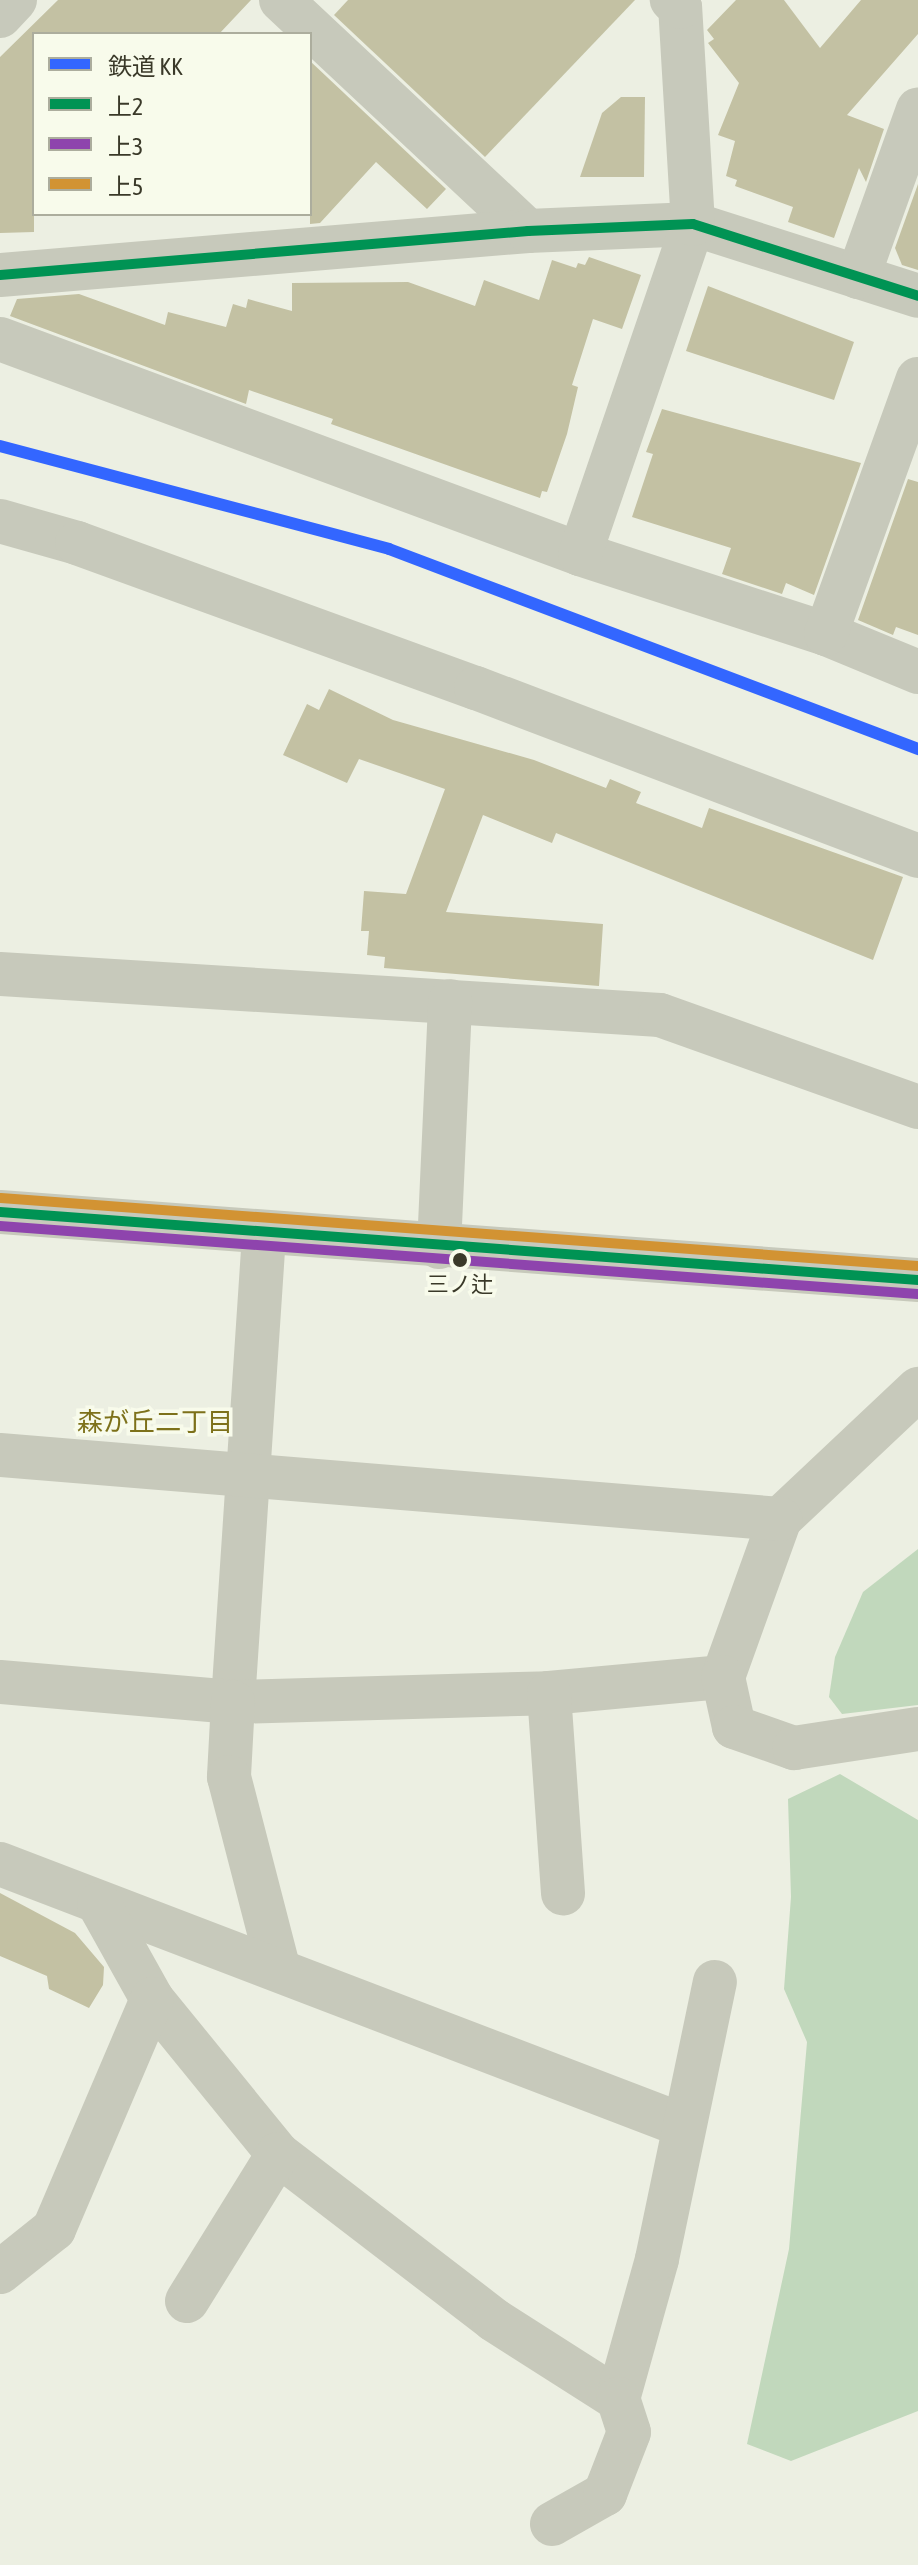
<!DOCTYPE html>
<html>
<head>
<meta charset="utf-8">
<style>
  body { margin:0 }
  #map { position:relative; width:918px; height:2565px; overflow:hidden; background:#ecefe2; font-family:"Asap Condensed","Noto Sans JP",sans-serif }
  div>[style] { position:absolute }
  .green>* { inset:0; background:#c1d8bc }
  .building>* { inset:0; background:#c3c1a3 }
  .minor>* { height:44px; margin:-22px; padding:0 22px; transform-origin:22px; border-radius:22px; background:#c7c9bb }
  .bus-1>* { height:10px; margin:-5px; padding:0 5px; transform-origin:5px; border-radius:5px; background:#009354 }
  .bus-2>* { height:10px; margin:-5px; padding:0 5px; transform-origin:5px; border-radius:5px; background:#8e44ad }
  .bus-3>* { height:10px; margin:-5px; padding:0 5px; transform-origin:5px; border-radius:5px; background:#d29333 }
  .rail-1>* { height:12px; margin:-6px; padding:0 6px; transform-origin:6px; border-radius:6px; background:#36f }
  .dots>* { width:22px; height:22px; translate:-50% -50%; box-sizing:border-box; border:4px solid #f8fbeb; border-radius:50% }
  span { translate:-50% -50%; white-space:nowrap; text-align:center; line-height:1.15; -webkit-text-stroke:7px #f8fbeb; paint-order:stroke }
  .bus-label { font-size:22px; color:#3a3929 }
  .neighbourhood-label { font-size:26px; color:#7d711a }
  .legend { position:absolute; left:32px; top:32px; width:280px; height:184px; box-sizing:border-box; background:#f8fbeb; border:2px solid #acad9d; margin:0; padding:10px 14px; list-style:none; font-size:24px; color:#3a3929 }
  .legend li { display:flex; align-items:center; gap:16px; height:40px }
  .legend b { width:40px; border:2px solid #acad9d }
</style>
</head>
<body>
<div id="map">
  <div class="green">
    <i style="clip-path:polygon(918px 1549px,918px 1705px,842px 1714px,829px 1697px,835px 1657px,863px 1592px)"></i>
    <i style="clip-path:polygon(840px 1774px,918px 1820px,918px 2411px,791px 2461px,747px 2444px,789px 2249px,807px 2042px,784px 1989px,791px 1897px,788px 1799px)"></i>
  </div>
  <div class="building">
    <i style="clip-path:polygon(58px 0,251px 0,219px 34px,34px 34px,34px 232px,0 233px,0 57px)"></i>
    <i style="clip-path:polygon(348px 0,635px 0,485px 157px,334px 15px)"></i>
    <i style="clip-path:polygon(736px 0,784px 0,820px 48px,861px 0,918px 0,918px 34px,847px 115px,884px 129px,866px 182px,859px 168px,834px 238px,788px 222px,793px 207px,735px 186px,737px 180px,726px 176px,735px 141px,718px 135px,739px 83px,708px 43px,714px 39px,707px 30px)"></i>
    <i style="clip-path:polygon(310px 61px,446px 189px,427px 209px,376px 162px,320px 223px,310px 224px)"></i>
    <i style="clip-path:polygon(621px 97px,645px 97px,644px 177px,580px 177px,602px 113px)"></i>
    <i style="clip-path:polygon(918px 184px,918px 270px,902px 265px,895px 248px)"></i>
    <i style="clip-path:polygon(589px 257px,641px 275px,622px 329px,593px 319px,572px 385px,578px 387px,567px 434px,547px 492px,542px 491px,540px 498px,331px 424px,333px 419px,249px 390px,246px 404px,10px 316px,17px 299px,79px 294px,165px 325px,168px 312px,226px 327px,233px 304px,246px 308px,248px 299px,292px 311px,292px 283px,408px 282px,475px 306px,484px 280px,539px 300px,552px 260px,576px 268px,578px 263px,585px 265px)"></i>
    <i style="clip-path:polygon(708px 286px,854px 342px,834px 400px,686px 351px)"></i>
    <i style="clip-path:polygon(662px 409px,861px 463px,814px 595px,786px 583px,782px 594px,722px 574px,731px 548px,632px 517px,653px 454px,646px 452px)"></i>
    <i style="clip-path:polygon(908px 479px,918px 482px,918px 635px,896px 627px,893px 635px,858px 620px)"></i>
    <i style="clip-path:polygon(329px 689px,393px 720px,534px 760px,606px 788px,610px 779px,641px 792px,636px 803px,702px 828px,709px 808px,903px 877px,873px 960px,556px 833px,552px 843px,483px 815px,446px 912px,603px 924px,599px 986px,384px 968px,385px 957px,367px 955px,369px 931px,361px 931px,364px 891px,406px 894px,445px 789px,359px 759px,347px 783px,283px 755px,307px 704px,319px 710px)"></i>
    <i style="clip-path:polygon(0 1893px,75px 1933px,104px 1967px,103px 1985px,89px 2008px,49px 1989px,47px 1976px,0 1956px)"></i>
  </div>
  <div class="minor">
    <i style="left:281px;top:0;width:338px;rotate:43.1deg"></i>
    <i style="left:0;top:16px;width:22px;rotate:-47deg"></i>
    <i style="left:0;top:275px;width:530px;rotate:-4.76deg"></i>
    <i style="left:528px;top:231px;width:165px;rotate:-2.4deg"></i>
    <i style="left:693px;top:224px;width:236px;rotate:17.7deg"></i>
    <i style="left:858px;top:277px;width:178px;rotate:-70.3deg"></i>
    <i style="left:0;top:339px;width:619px;rotate:20.34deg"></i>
    <i style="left:580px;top:554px;width:259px;rotate:18deg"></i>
    <i style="left:826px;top:634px;width:100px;rotate:22.4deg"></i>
    <i style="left:0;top:521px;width:80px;rotate:15.9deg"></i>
    <i style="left:77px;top:543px;width:425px;rotate:20deg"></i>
    <i style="left:476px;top:688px;width:473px;rotate:20.8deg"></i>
    <i style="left:580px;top:554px;width:349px;rotate:-71.1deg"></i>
    <i style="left:693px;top:224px;width:217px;rotate:-93.4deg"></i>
    <i style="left:680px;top:7px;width:11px;rotate:-139deg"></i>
    <i style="left:826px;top:634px;width:271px;rotate:-70.2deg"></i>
    <i style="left:0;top:974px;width:661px;rotate:3.55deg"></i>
    <i style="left:660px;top:1015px;width:274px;rotate:19.6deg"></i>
    <i style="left:0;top:1212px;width:921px;rotate:4.24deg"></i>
    <i style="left:264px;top:1235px;width:468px;rotate:93.8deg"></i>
    <i style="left:233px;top:1702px;width:316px;rotate:-1.6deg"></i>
    <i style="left:549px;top:1693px;width:175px;rotate:-5.3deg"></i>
    <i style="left:723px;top:1677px;width:168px;rotate:-70.2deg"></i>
    <i style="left:780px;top:1519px;width:190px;rotate:-43.3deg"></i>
    <i style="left:439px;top:1247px;width:246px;rotate:-87.4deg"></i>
    <i style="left:0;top:1455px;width:783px;rotate:4.69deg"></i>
    <i style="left:723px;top:1677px;width:51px;rotate:77.6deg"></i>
    <i style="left:734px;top:1727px;width:64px;rotate:19.3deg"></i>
    <i style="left:794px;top:1748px;width:125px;rotate:-8.7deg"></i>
    <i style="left:0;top:1682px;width:234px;rotate:4.9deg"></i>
    <i style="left:233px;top:1702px;width:75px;rotate:93.1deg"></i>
    <i style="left:229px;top:1777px;width:196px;rotate:75.5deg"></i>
    <i style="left:549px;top:1693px;width:201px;rotate:86deg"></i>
    <i style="left:0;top:1864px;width:730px;rotate:20.94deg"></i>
    <i style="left:99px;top:1904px;width:109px;rotate:60.8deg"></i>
    <i style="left:152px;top:1999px;width:200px;rotate:50.9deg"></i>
    <i style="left:278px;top:2154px;width:272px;rotate:37.5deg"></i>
    <i style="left:494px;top:2320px;width:147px;rotate:32.5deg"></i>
    <i style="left:618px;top:2399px;width:145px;rotate:-74.4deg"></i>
    <i style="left:657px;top:2259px;width:283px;rotate:-78.2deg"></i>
    <i style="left:0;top:2272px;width:69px;rotate:-38.5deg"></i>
    <i style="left:54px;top:2229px;width:250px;rotate:-66.9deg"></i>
    <i style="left:187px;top:2301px;width:173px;rotate:-58.2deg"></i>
    <i style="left:552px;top:2524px;width:61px;rotate:-29.5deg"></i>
    <i style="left:605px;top:2494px;width:66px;rotate:-68.8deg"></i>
    <i style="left:629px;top:2432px;width:35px;rotate:-108deg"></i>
  </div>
  <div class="bus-1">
    <i style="left:0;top:275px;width:530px;rotate:-4.76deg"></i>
    <i style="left:528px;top:231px;width:165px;rotate:-2.4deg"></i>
    <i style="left:693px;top:224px;width:236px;rotate:17.7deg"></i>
    <i style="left:0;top:1212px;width:921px;rotate:4.24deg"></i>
  </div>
  <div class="bus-2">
    <i style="left:0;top:1226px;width:920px;rotate:4.24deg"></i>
  </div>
  <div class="bus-3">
    <i style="left:1px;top:1198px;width:920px;rotate:4.24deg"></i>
  </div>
  <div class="rail-1">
    <i style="left:0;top:446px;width:402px;rotate:14.8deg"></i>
    <i style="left:389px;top:549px;width:566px;rotate:20.71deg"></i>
  </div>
  <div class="dots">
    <i style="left:460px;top:1260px;background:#3a3929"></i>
  </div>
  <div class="bus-label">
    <span style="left:460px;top:1285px">三ノ辻</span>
  </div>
  <div class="neighbourhood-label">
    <span style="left:155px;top:1423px">森が丘二丁目</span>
  </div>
  <ul class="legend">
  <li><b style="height:10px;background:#36f"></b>鉄道 KK</li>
  <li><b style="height:10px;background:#009354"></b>上2</li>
  <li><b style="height:10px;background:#8e44ad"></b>上3</li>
  <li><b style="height:10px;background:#d29333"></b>上5</li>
  </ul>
</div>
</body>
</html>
